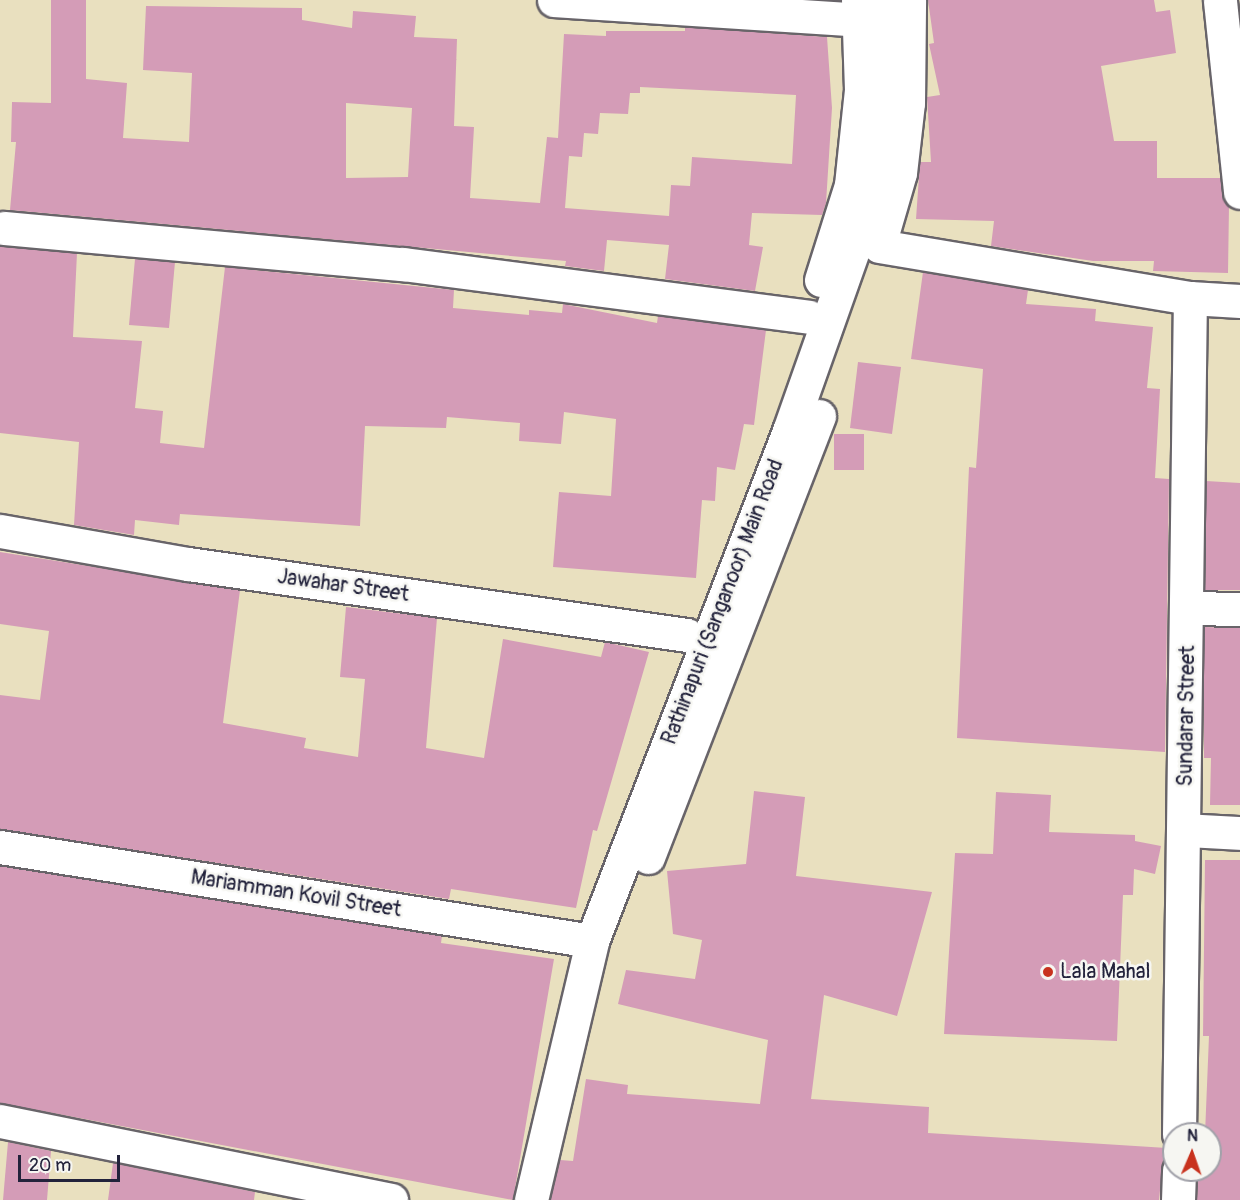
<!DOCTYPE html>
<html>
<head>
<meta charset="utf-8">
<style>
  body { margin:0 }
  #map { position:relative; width:1240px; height:1200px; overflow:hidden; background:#e9e0bf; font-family:Pangolin,sans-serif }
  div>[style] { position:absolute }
  .building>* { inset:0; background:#d49cb7 }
  .roads { filter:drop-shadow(2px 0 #686469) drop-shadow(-2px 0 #686469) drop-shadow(0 2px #686469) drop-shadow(0 -2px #686469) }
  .minor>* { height:33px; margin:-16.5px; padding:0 16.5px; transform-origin:16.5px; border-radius:16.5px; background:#fff }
  .dots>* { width:16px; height:16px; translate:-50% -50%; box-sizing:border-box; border:3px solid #f6f6f2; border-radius:50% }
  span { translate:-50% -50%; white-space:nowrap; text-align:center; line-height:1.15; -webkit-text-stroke:5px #f6f6f2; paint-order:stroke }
  .street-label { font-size:21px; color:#22223b }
  .poi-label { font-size:21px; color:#22223b }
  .left { translate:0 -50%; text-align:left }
  .north { position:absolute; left:1162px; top:1122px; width:60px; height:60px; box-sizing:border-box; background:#f6f6f2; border:2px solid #a1a1a9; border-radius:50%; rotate:2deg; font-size:16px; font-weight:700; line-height:24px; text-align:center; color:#22223b }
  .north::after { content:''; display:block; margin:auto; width:21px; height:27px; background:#c8321e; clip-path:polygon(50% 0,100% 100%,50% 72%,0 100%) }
  .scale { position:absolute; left:18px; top:1155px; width:102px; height:27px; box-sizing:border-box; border:3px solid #22223b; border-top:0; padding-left:8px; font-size:18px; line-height:21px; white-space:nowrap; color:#22223b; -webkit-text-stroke:4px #f6f6f2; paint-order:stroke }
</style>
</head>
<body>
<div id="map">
  <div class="building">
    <i style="clip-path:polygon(evenodd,51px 0,86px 0,86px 79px,127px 83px,123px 138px,189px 142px,192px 73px,143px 70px,146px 6px,302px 8px,302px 20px,352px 28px,353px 11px,416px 16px,414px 37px,457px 39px,454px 126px,474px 127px,470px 198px,540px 203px,547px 137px,558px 138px,564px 34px,606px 36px,606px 31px,685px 31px,685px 27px,827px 37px,832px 108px,826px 203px,822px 215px,752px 213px,749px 245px,763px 247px,755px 291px,665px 279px,669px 245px,607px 240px,604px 271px,565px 266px,566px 261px,10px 210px,16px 142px,11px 142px,12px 102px,51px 103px,51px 0,640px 87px,796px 95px,792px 164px,692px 157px,690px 186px,671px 185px,669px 216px,565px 208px,569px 156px,582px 157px,584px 133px,598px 134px,600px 113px,628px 114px,630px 93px,640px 93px,640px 87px,51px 0,346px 103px,412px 108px,408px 177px,346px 178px,346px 103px)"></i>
    <i style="clip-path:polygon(928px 0,1154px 0,1156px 12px,1170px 10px,1176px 53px,1101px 66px,1114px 141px,1157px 141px,1157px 178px,1220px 178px,1229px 206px,1228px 273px,1153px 271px,1154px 261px,1093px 261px,991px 246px,994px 221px,916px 219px,920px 162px,931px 162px,927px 97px,940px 95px,929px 44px,934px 43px)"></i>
    <i style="clip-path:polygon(0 246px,77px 253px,73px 337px,142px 341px,135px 408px,163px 411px,160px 443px,204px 448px,225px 267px,454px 290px,453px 308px,529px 315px,529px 310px,562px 313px,563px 304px,657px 323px,658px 316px,766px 330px,754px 425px,744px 424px,735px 470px,717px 467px,715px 501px,702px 500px,696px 578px,553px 567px,559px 492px,611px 496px,616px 419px,564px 412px,561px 444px,519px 441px,520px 423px,447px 417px,446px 428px,365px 426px,360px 526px,180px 514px,179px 525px,135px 520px,134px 535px,74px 525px,79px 442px,0 433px)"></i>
    <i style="clip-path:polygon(135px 259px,175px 262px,169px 328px,129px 325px)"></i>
    <i style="clip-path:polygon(923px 272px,1028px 290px,1026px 304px,1096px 309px,1095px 321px,1153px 327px,1147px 388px,1160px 389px,1155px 478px,1169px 479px,1165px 752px,957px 738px,969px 467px,976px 468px,983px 369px,911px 359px)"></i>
    <i style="clip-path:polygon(858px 362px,901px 367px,892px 434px,850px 428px)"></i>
    <i style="clip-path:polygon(834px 434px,864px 434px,864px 470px,834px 470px)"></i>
    <i style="clip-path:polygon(1206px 481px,1240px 483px,1240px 590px,1205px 590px)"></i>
    <i style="clip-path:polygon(0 552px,240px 590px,223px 723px,306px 738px,304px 748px,358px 757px,365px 679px,340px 677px,346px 607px,437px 618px,426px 748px,484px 758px,503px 639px,601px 657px,605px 642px,649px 652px,597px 831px,593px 830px,576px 908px,451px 889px,449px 899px,0 829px,0 695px,40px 700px,49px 631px,0 624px)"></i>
    <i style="clip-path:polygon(1204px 627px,1240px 628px,1240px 805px,1210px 805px,1211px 758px,1204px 758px)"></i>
    <i style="clip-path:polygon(754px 791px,805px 797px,796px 876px,932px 892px,897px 1016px,824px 995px,811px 1099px,929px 1107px,928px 1133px,1167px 1148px,1174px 1152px,1163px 1161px,1159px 1200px,550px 1200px,560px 1160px,573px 1161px,586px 1079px,628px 1085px,627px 1094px,760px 1104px,768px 1040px,618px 1004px,626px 970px,695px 979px,702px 940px,673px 934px,667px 871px,746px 864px)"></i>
    <i style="clip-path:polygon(996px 792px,1051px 795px,1049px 832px,1135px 835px,1135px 841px,1161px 846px,1155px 874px,1134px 869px,1133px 895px,1123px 895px,1117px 1041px,944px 1034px,955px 853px,993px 854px)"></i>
    <i style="clip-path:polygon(1205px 860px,1240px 860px,1240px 1200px,1197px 1200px,1198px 1170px,1210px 1170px,1210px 1134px,1205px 1134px,1209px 1036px,1203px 1036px)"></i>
    <i style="clip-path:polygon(0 866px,442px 936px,441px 943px,554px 959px,513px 1200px,0 1103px)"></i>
    <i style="clip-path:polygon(8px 1142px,51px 1151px,47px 1200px,3px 1200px)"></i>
    <i style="clip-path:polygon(113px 1163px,255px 1192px,254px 1200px,108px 1200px)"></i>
  </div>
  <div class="roads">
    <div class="minor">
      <i style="left:554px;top:0;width:309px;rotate:3.7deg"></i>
      <i style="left:1220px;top:1px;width:192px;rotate:84deg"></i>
      <i style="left:4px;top:228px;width:401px;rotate:5.2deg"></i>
      <i style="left:403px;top:264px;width:409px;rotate:7.4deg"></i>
      <i style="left:884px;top:228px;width:57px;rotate:-73.8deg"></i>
      <i style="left:900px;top:173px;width:70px;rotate:-83.5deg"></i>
      <i style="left:908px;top:103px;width:103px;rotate:-89.4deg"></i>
      <i style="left:879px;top:246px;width:315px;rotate:9.5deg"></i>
      <i style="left:1190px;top:298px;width:50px;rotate:3.4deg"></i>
      <i style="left:821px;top:280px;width:100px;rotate:-72.5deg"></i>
      <i style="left:851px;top:185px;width:96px;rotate:-84deg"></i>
      <i style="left:861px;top:90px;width:90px;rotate:-91.9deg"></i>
      <i style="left:0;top:531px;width:191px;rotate:10deg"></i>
      <i style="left:188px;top:564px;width:504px;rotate:8.1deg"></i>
      <i style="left:1189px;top:608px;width:51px;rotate:1.1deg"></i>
      <i style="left:1185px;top:830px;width:55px;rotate:3.1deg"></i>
      <i style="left:0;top:847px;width:599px;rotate:9.02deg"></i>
      <i style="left:648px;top:857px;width:473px;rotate:-68.8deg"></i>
      <i style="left:0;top:1121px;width:399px;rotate:11.4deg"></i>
      <i style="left:1179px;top:1134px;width:836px;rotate:-89.25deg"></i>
      <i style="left:531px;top:1200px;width:266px;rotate:-76.7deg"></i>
      <i style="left:592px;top:941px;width:547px;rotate:-68.88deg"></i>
      <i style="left:789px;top:431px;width:233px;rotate:-70.5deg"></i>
      <i style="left:867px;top:211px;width:116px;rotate:-80.5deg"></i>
      <i style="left:886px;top:97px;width:97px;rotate:-91.8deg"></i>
      <i style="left:1178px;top:1200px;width:30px;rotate:-88deg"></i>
    </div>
  </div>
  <div class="dots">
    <i style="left:1048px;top:972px;background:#c8321e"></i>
  </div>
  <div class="street-label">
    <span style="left:343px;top:586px;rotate:8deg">Jawahar Street</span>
    <span style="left:723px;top:602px;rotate:-69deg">Rathinapuri (Sanganoor) Main Road</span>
    <span style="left:1187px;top:716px;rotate:-89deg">Sundarar Street</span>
    <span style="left:296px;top:894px;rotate:9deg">Mariamman Kovil Street</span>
  </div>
  <div class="poi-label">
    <span class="left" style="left:1060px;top:972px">Lala Mahal</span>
  </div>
  <div class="north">N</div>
  <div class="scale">20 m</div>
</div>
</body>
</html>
